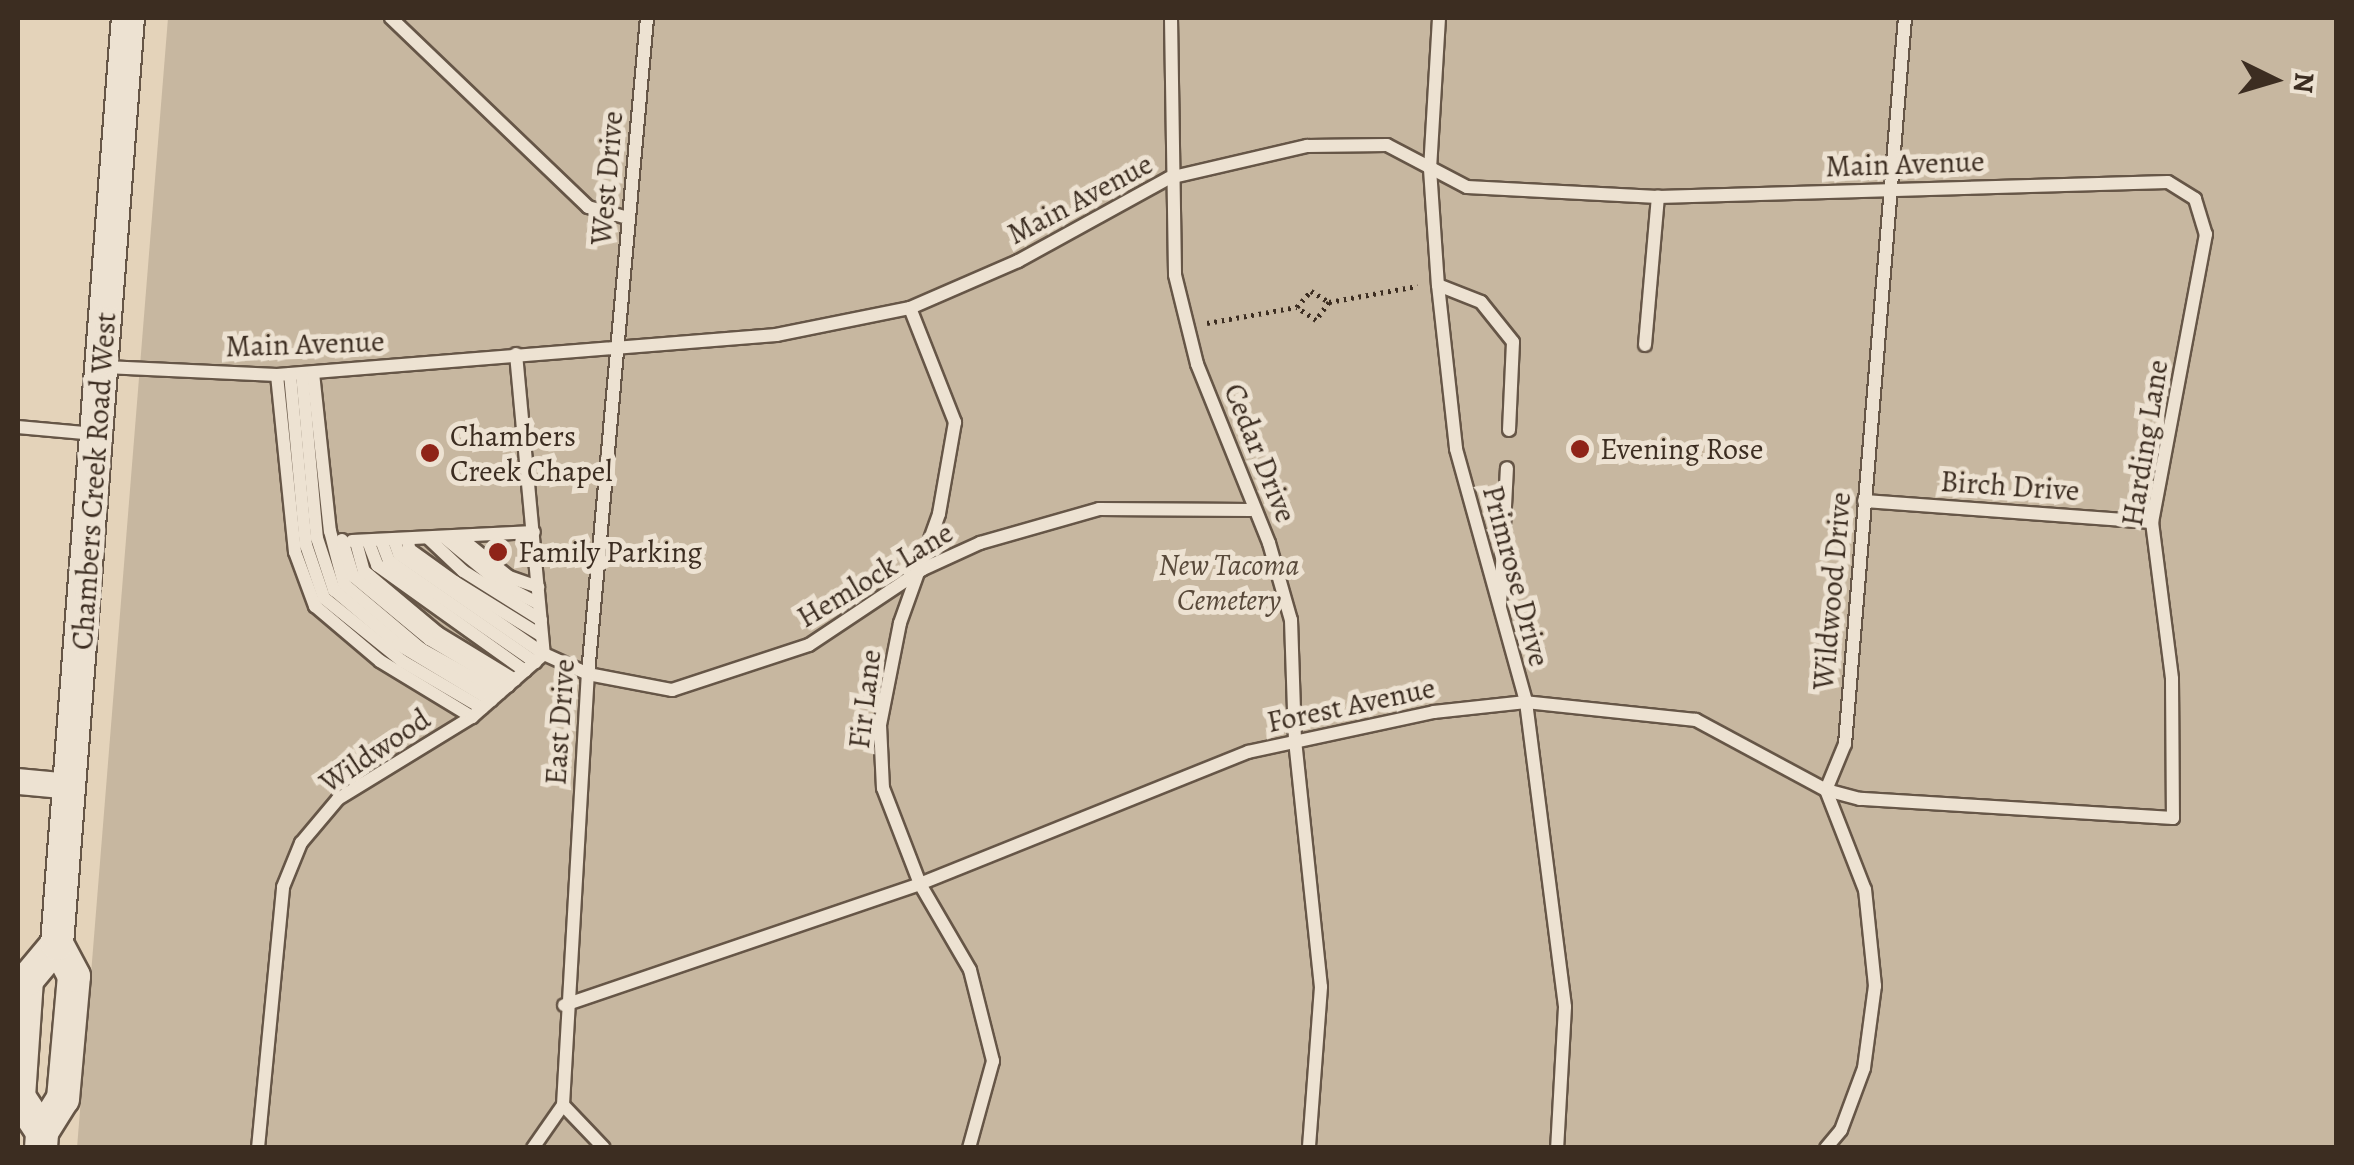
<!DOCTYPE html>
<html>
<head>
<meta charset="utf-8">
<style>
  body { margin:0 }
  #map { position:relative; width:2354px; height:1165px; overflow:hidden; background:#e4d3ba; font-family:Alegreya,serif }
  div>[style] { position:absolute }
  .green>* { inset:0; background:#c7b7a0 }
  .path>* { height:5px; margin-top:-2.5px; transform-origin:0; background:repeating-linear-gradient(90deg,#3c2d21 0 2.5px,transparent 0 7.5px) }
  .roads { filter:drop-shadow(2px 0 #665647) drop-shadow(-2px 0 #665647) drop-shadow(0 2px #665647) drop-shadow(0 -2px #665647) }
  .service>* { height:12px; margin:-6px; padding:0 6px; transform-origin:6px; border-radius:6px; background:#ede2d2 }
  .minor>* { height:25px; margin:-12.5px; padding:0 12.5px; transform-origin:12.5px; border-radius:12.5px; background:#ede2d2 }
  .tertiary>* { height:32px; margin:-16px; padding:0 16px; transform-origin:16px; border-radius:16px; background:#ede2d2 }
  .dots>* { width:28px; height:28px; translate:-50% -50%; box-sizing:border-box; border:5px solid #ede2d2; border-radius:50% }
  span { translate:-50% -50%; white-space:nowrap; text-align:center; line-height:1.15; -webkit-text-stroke:10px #ede2d2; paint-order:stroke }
  .street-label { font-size:30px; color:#3c2d21 }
  .poi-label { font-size:30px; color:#3c2d21 }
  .left { translate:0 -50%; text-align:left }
  .park-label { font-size:30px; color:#58493a; font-style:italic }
  .frame { position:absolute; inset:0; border:20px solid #3c2d21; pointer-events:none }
  .north { position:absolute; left:2224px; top:30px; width:100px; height:100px; -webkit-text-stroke:8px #ede2d2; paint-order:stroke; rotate:95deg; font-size:28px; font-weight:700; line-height:40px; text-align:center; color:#3c2d21 }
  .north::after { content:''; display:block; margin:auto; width:35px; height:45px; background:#3c2d21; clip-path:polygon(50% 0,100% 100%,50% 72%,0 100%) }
</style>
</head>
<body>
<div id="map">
  <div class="green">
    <i style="clip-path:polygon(168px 18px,2336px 18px,2336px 1147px,77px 1148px)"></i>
  </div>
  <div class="path">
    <i style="left:1329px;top:302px;width:22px;rotate:126deg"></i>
    <i style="left:1316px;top:320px;width:23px;rotate:-146deg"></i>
    <i style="left:1297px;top:307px;width:21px;rotate:-49deg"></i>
    <i style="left:1311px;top:291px;width:21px;rotate:31deg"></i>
    <i style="left:1329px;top:302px;width:90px;rotate:-10.2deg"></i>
    <i style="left:1207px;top:323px;width:91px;rotate:-10.1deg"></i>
  </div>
  <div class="roads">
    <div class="service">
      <i style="left:391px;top:18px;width:273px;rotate:43.8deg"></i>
      <i style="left:588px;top:207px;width:41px;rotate:15.4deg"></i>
      <i style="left:1171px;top:18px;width:257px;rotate:89.1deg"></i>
      <i style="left:1175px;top:275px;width:92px;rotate:76.1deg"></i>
      <i style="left:1197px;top:364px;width:193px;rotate:68.1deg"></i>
      <i style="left:1269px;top:543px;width:80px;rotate:74.1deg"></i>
      <i style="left:1291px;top:620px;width:120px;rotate:88.1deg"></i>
      <i style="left:1295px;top:740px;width:248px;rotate:84deg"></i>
      <i style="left:1321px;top:987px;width:161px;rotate:94.3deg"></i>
      <i style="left:1439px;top:18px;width:151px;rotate:93.4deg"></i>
      <i style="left:1430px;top:169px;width:116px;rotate:86.1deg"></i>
      <i style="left:1438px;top:285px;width:165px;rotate:83.7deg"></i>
      <i style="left:1456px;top:449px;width:263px;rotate:74.5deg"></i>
      <i style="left:1526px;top:702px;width:307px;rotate:82.7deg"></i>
      <i style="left:1565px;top:1007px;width:141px;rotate:93.2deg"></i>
      <i style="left:1438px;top:285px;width:46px;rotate:21.6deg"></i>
      <i style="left:1481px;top:302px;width:51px;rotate:51.3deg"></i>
      <i style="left:1513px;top:342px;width:88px;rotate:92.6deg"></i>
      <i style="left:910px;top:308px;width:123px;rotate:68.5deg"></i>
      <i style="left:955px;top:422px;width:93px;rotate:99.9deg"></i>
      <i style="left:939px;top:514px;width:116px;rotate:109.7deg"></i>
      <i style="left:900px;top:623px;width:104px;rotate:101.1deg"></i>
      <i style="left:880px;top:725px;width:63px;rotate:87.3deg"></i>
      <i style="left:883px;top:788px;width:103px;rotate:68.9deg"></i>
      <i style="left:920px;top:884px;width:99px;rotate:59.8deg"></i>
      <i style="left:970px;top:970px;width:94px;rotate:75.8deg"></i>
      <i style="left:993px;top:1061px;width:90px;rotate:105.4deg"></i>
      <i style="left:1645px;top:345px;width:149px;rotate:-85deg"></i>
      <i style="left:516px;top:354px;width:301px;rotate:84.7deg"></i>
      <i style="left:105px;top:367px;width:172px;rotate:2.7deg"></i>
      <i style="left:277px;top:375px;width:501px;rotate:-4.58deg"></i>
      <i style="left:776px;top:335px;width:137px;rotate:-11.4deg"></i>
      <i style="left:910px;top:308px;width:118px;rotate:-23.5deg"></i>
      <i style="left:1018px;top:261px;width:172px;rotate:-28.8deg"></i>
      <i style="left:1169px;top:178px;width:142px;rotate:-13.1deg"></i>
      <i style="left:1307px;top:146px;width:80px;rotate:-0.7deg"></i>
      <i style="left:1387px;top:145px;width:90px;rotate:27.7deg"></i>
      <i style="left:1467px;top:187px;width:191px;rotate:3deg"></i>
      <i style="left:1658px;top:197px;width:510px;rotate:-1.68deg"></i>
      <i style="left:2168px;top:182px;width:32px;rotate:32deg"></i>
      <i style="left:2195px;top:199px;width:37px;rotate:73deg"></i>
      <i style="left:2206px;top:234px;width:293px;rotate:100.6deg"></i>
      <i style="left:2152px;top:522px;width:158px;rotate:82.7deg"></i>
      <i style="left:2172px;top:679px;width:139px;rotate:89.6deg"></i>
      <i style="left:2173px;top:818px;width:314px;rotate:-176.5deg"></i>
      <i style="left:1860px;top:799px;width:35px;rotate:-165deg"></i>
      <i style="left:1826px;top:790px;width:148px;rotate:-151.7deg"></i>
      <i style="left:1696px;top:720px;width:171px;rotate:-174deg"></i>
      <i style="left:1526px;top:702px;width:93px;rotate:173.8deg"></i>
      <i style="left:1434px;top:712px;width:190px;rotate:167.9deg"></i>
      <i style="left:1248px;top:752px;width:354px;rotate:158.1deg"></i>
      <i style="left:920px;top:884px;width:376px;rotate:161.2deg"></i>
      <i style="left:313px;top:373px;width:159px;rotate:83.9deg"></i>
      <i style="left:330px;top:531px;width:55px;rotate:75.2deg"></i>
      <i style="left:344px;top:584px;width:101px;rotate:40.2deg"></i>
      <i style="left:421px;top:649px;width:90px;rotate:29.1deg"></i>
      <i style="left:290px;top:374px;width:172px;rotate:84.7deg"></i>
      <i style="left:306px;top:545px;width:56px;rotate:71.2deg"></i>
      <i style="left:324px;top:598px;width:100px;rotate:38.9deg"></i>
      <i style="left:402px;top:661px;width:93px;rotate:30.4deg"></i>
      <i style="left:302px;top:374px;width:165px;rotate:84.8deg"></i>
      <i style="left:317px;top:538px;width:55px;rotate:71.9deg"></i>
      <i style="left:334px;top:590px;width:84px;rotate:40.2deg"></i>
      <i style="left:398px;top:644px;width:109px;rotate:31.1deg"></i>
      <i style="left:277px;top:375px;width:178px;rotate:84.2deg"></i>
      <i style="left:295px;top:552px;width:58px;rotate:69.7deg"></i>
      <i style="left:315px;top:606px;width:85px;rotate:40.2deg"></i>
      <i style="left:380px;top:661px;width:108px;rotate:31.3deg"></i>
      <i style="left:18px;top:427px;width:77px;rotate:5.2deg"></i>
      <i style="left:1864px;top:501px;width:289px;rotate:4.2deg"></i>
      <i style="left:458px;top:536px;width:65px;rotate:38.8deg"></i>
      <i style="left:509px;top:577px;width:31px;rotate:19deg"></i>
      <i style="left:444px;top:537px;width:74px;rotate:39.5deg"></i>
      <i style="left:501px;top:584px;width:43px;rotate:27.8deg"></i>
      <i style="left:428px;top:538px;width:48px;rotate:43.3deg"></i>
      <i style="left:463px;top:571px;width:92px;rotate:32.1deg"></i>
      <i style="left:408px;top:539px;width:10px;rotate:84deg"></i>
      <i style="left:409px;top:549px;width:57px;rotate:35.7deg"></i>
      <i style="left:455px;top:582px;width:102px;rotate:31.8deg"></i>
      <i style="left:342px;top:540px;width:38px;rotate:73deg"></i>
      <i style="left:353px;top:576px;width:99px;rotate:39.7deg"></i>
      <i style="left:429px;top:639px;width:92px;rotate:30.7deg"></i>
      <i style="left:381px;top:540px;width:22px;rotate:69deg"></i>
      <i style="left:389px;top:561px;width:178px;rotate:34.7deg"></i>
      <i style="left:394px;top:540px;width:15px;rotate:70deg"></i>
      <i style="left:399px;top:554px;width:176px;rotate:34.6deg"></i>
      <i style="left:544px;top:654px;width:48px;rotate:24.4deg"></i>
      <i style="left:588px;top:674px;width:86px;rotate:10.8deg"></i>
      <i style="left:672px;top:690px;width:144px;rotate:-18.2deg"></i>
      <i style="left:809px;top:645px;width:137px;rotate:-33.7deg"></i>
      <i style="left:923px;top:569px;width:63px;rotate:-24.5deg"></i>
      <i style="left:980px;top:543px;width:124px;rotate:-15.9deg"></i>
      <i style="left:1099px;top:509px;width:152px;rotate:0.4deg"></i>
      <i style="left:352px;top:541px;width:182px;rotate:-2.8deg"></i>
      <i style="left:368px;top:541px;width:26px;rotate:69deg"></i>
      <i style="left:377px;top:565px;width:182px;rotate:35.6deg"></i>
      <i style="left:356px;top:542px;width:30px;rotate:75deg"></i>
      <i style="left:364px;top:571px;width:97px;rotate:40deg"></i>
      <i style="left:438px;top:633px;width:90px;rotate:31.4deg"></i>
      <i style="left:1500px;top:605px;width:137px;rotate:-87.1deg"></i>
      <i style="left:563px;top:1105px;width:432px;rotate:-86.7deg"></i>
      <i style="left:588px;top:674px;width:659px;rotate:-84.86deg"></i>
      <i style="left:563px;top:1105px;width:59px;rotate:46.4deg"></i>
      <i style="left:258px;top:1148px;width:262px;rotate:-84.5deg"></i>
      <i style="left:283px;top:887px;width:48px;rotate:-67.8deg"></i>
      <i style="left:301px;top:843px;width:57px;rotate:-49.9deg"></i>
      <i style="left:338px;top:799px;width:157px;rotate:-31.5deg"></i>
      <i style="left:472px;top:717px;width:96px;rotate:-41.2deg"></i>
      <i style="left:533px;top:1148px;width:52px;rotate:-55.1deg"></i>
      <i style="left:1826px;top:1148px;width:23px;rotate:-50deg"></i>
      <i style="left:1841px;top:1130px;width:66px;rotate:-69.6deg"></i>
      <i style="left:1864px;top:1068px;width:83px;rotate:-82.4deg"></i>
      <i style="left:1875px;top:986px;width:97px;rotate:-95.9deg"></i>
      <i style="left:1865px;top:890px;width:107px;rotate:-111.3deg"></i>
      <i style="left:1826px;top:790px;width:50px;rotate:-67.6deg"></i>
      <i style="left:1845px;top:744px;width:728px;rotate:-85.28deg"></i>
    </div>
    <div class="minor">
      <i style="left:18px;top:781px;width:53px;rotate:5.4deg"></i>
    </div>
    <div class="tertiary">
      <i style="left:42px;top:1132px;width:42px;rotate:-123.3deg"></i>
      <i style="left:19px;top:1097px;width:117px;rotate:-86.1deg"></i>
      <i style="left:27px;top:980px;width:47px;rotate:-50.2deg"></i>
      <i style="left:41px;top:1148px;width:16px;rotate:-86deg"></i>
      <i style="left:42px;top:1132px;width:39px;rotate:-58deg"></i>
      <i style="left:63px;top:1099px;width:123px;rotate:-84.9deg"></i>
      <i style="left:74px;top:976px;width:36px;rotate:-118deg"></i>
      <i style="left:57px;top:944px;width:929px;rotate:-85.62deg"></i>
    </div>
  </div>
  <div class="dots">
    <i style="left:1580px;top:449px;background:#8f2418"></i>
    <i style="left:430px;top:453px;background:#8f2418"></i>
    <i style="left:498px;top:552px;background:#8f2418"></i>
  </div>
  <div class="street-label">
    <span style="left:1905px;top:164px;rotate:-2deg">Main Avenue</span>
    <span style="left:607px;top:178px;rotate:-85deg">West Drive</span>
    <span style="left:1080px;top:199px;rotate:-28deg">Main Avenue</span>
    <span style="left:305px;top:344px;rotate:-2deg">Main Avenue</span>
    <span style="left:2145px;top:443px;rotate:-81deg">Harding Lane</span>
    <span style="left:1260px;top:453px;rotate:68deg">Cedar Drive</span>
    <span style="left:94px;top:481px;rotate:-86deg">Chambers Creek Road West</span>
    <span style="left:2010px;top:486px;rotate:4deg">Birch Drive</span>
    <span style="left:875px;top:575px;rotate:-31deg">Hemlock Lane</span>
    <span style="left:1516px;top:576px;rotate:75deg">Primrose Drive</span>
    <span style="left:1832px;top:591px;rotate:-85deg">Wildwood Drive</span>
    <span style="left:865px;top:699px;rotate:-83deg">Fir Lane</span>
    <span style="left:1351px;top:705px;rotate:-12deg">Forest Avenue</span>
    <span style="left:560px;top:722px;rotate:-86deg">East Drive</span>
    <span style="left:375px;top:751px;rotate:-34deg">Wildwood</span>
  </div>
  <div class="poi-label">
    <span class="left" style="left:450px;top:453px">Chambers<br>Creek Chapel</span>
    <span class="left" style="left:1600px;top:449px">Evening Rose</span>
    <span class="left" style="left:518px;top:552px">Family Parking</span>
  </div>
  <div class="park-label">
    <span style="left:1229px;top:582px">New Tacoma<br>Cemetery</span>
  </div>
  <div class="frame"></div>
  <div class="north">N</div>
</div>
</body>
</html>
